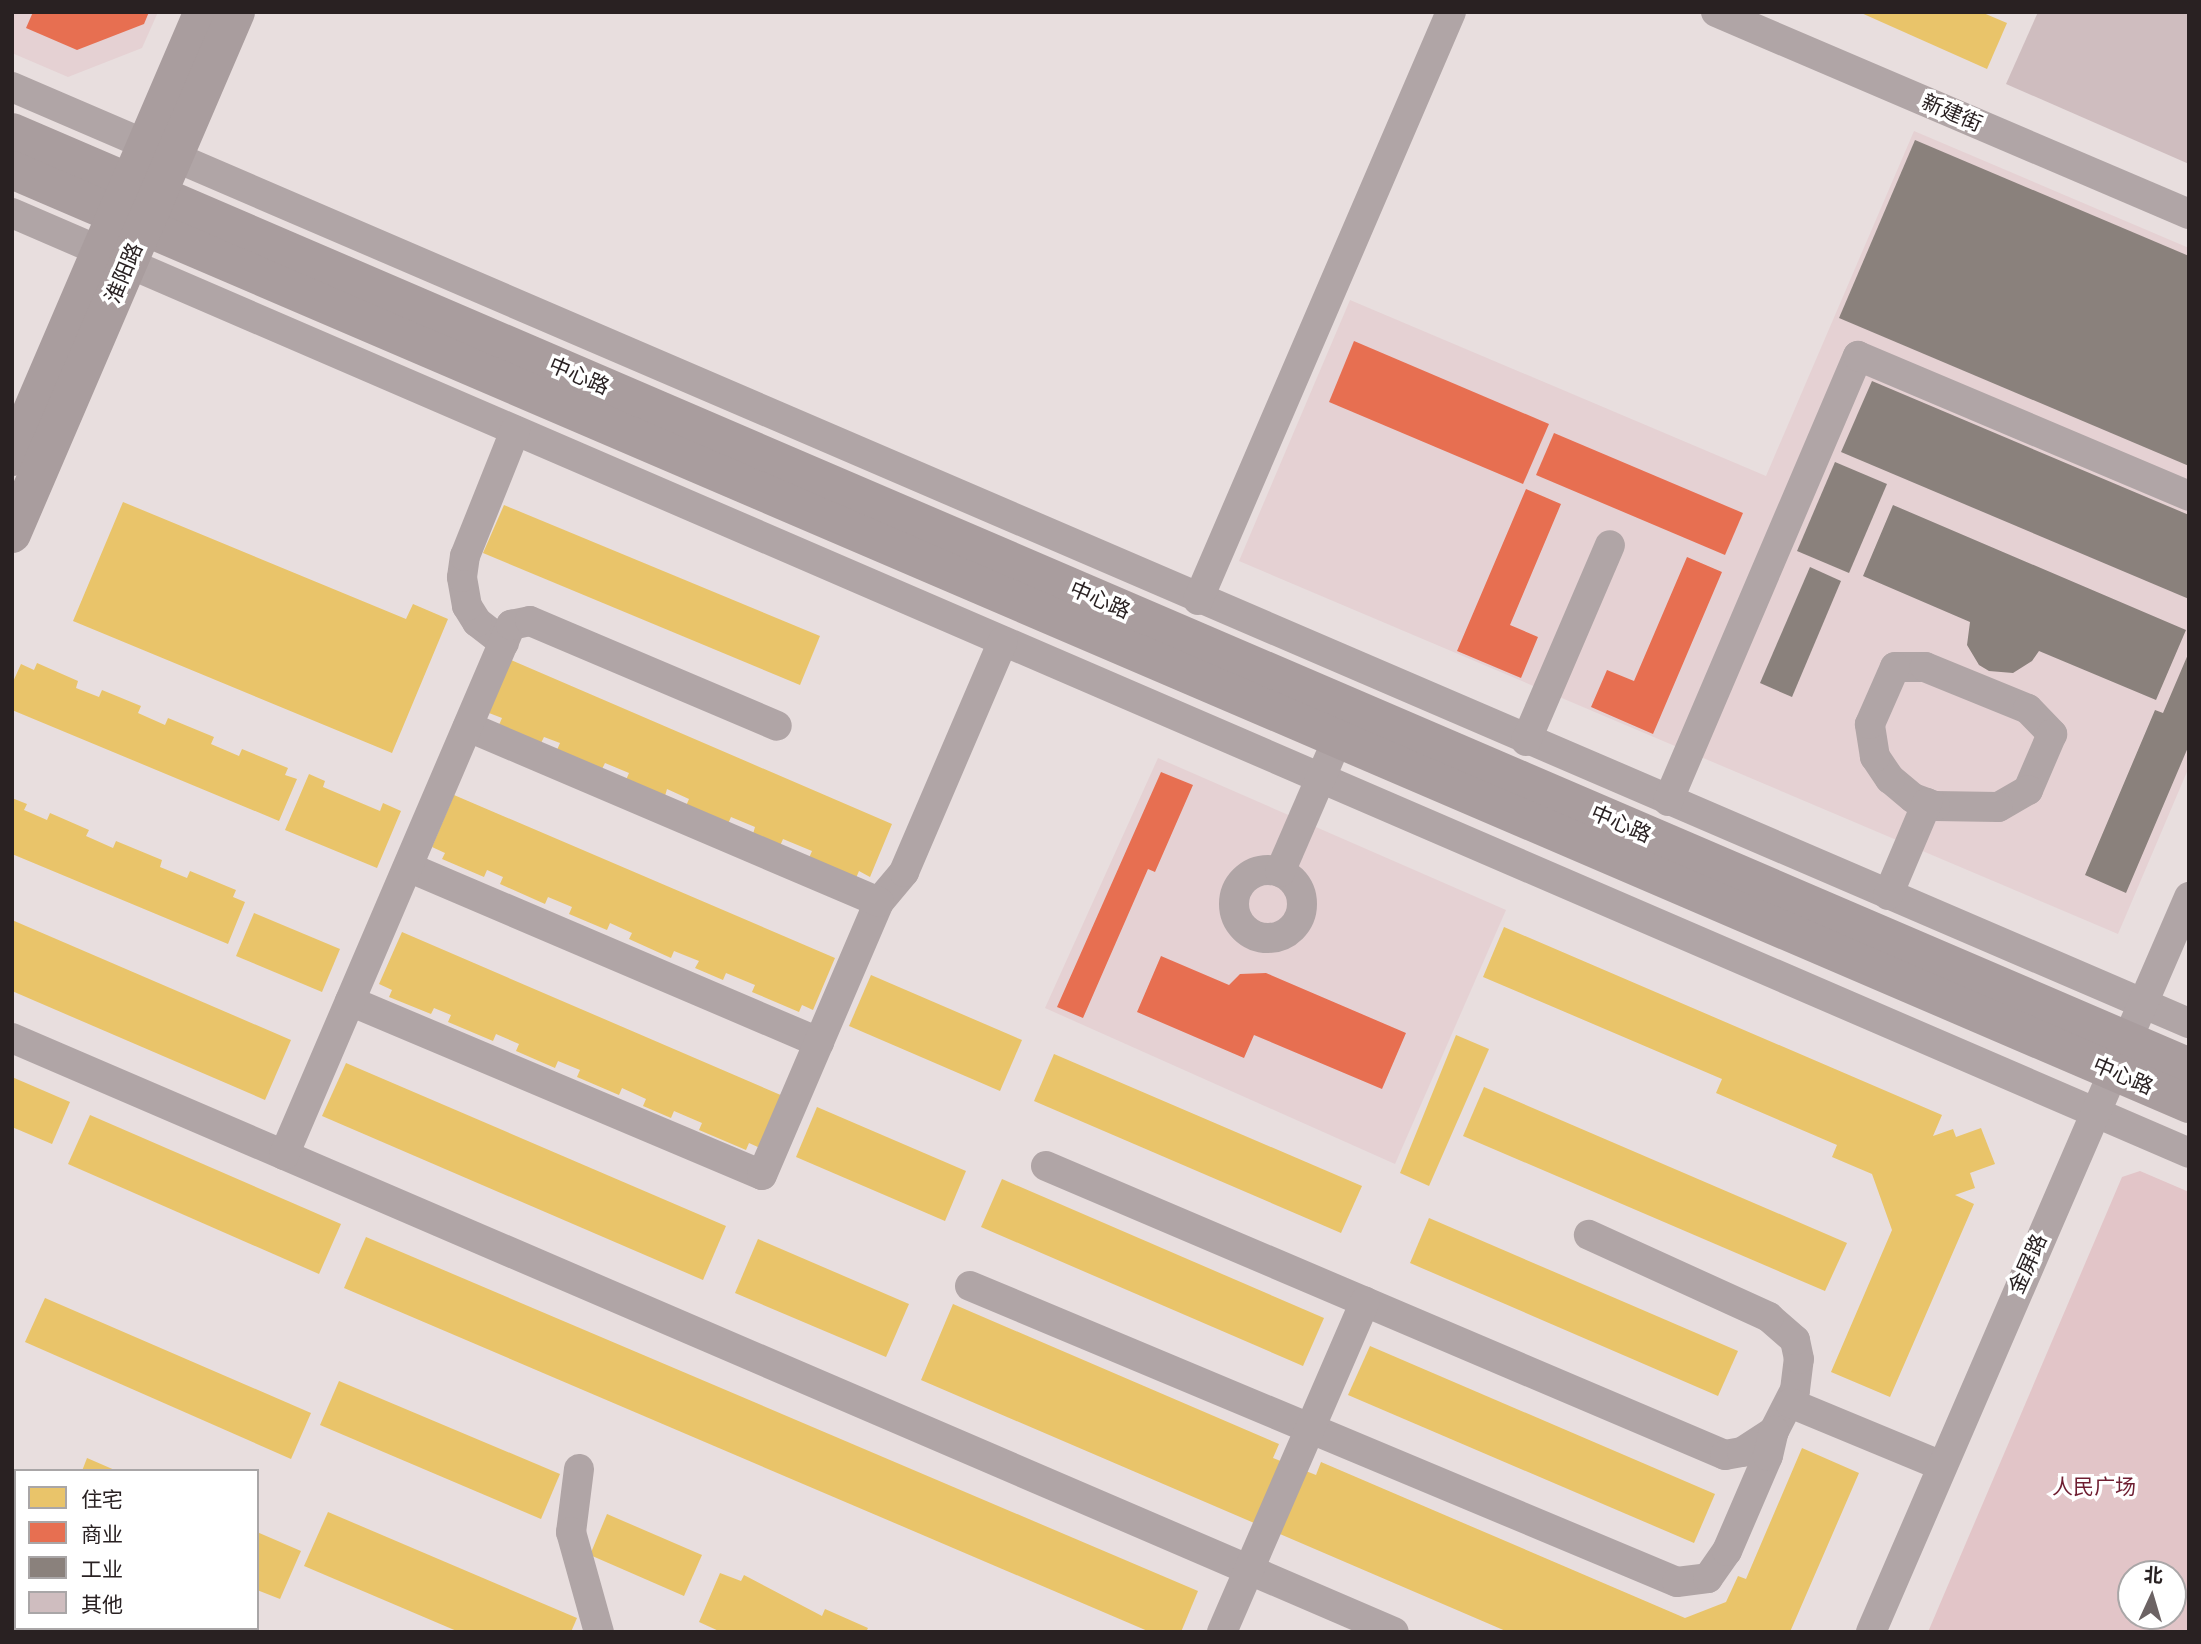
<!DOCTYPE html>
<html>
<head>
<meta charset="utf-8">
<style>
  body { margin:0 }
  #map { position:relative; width:2201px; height:1644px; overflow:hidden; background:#e8dede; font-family:Arial,"Noto Sans SC",sans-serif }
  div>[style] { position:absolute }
  .built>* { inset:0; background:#e5d1d3 }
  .green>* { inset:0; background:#e2c5c8 }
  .homes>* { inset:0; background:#e9c46a }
  .shops>* { inset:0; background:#e76f51 }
  .industry>* { inset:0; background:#8a817c }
  .building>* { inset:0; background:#cfbdbf }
  .minor>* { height:30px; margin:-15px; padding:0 15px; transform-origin:15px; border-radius:15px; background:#b0a5a6 }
  .minor>.ring { margin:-15px; padding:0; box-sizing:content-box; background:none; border:30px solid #b0a5a6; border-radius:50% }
  .major>* { height:38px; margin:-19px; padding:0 19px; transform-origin:19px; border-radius:19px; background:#a99d9e }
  span { translate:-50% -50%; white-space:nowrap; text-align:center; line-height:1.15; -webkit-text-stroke:7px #fff; paint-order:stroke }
  .street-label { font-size:21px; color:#292122 }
  .park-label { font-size:21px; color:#6e1e31 }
  .frame { position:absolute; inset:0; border:14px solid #292122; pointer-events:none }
  .legend { position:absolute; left:14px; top:1469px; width:245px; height:161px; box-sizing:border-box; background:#fff; border:2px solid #a9a6a7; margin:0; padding:9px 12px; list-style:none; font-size:21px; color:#292122 }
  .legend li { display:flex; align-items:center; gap:14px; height:35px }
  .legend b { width:35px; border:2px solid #a9a6a7 }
  .north { position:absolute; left:2117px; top:1560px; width:70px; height:70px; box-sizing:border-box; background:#fff; border:2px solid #a9a6a7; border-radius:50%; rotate:4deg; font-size:19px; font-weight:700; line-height:28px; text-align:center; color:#292122 }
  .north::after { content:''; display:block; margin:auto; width:24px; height:32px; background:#6c6364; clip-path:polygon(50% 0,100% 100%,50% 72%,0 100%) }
</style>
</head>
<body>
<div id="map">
  <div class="built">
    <i style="clip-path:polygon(12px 12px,158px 12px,142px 48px,68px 77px,12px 53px)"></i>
    <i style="clip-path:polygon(1914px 131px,2189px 248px,2189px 767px,2118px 934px,1239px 561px,1350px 300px,1766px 476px)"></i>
    <i style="clip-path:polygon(1158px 758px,1506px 910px,1395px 1164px,1045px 1008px)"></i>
  </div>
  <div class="green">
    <i style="clip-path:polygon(evenodd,2140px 1171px,2189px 1192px,2189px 1632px,1928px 1632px,2122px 1177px,2140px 1171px,2131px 1574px,2173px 1574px,2173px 1616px,2131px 1616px,2131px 1574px)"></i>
  </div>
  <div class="homes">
    <i style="clip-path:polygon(1859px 12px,1981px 12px,2007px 23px,1987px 69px)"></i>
    <i style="clip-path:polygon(123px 502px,406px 619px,413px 604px,448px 619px,392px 753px,73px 621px)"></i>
    <i style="clip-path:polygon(504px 505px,820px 636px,800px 685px,483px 553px)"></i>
    <i style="clip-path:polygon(511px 660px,892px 824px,870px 877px,859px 871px,856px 878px,809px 858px,812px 851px,783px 839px,780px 846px,753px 834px,755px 827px,731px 817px,728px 824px,686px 806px,689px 799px,667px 789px,665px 796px,626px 780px,629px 773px,605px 763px,602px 769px,557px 750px,560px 743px,544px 737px,541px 743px,499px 725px,502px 718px,489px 713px)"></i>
    <i style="clip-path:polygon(37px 663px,78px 681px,76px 688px,99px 697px,102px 690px,141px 706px,138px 713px,165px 725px,168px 718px,214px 737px,211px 744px,239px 756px,242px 749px,288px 768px,285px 775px,297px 779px,279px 821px,12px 710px,12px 684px,21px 664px,34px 670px)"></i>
    <i style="clip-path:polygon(309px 774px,325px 781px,323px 787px,380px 811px,383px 803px,401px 811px,377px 868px,285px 830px)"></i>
    <i style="clip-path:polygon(454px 795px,835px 958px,813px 1010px,802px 1005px,799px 1012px,752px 992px,755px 985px,726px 973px,723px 980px,695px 968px,699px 961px,674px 951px,671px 958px,629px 939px,632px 933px,610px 923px,607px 930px,569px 914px,572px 907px,548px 897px,545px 904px,500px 884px,503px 877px,487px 870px,484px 877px,442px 859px,445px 853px,432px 847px)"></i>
    <i style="clip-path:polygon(12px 798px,27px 804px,24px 810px,47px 820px,50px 813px,89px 830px,86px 836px,113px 848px,116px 841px,162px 860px,160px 867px,187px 878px,190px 871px,236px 890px,233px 897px,245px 902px,228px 944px,12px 854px)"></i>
    <i style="clip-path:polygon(254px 913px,340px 949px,322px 992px,236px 956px)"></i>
    <i style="clip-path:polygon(12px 920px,291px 1040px,265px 1100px,12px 991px)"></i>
    <i style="clip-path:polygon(1504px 927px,1942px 1115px,1933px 1136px,1953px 1129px,1956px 1137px,1981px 1128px,1995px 1164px,1970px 1173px,1975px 1188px,1955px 1195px,1974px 1204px,1890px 1397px,1831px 1372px,1892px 1230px,1872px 1174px,1832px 1157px,1837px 1145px,1716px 1093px,1722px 1079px,1483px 977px)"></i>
    <i style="clip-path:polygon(402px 932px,783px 1096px,760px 1148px,749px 1143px,746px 1150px,699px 1130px,702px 1123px,674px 1111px,671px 1118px,643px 1106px,646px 1099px,622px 1088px,619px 1095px,577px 1077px,580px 1070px,558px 1061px,555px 1068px,516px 1051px,519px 1044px,496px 1034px,493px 1041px,448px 1022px,451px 1015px,434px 1008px,431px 1014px,389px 997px,392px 990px,379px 984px)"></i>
    <i style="clip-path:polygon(871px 975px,1022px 1040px,1000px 1091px,849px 1026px)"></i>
    <i style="clip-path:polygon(1456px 1035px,1489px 1049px,1429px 1186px,1400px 1173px)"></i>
    <i style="clip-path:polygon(1054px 1054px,1362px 1186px,1341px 1233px,1034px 1101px)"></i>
    <i style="clip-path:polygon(346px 1063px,726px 1226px,703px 1280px,322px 1116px)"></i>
    <i style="clip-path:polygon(12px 1077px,70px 1102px,52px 1144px,12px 1127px)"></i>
    <i style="clip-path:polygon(1484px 1087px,1847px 1243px,1825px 1291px,1463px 1136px)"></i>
    <i style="clip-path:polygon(817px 1107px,966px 1171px,945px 1221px,796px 1157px)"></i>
    <i style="clip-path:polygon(90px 1115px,341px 1224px,319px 1274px,68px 1164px)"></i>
    <i style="clip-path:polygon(1002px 1179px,1324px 1318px,1303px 1366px,981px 1227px)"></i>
    <i style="clip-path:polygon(1429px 1218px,1738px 1351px,1718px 1396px,1410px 1263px)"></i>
    <i style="clip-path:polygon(366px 1237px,1198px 1591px,1181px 1632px,1150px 1632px,344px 1288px)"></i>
    <i style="clip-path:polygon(758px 1239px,909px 1304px,886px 1357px,735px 1293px)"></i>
    <i style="clip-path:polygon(45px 1298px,311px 1413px,291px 1459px,25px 1342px)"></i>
    <i style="clip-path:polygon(953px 1304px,1279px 1444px,1273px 1458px,1316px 1475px,1321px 1462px,1685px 1618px,1726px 1602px,1738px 1576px,1746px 1579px,1802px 1448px,1859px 1473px,1790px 1632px,1508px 1632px,921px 1380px)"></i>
    <i style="clip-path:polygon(1370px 1346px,1715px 1494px,1694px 1543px,1348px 1395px)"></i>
    <i style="clip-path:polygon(339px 1381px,560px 1474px,541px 1519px,320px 1425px)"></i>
    <i style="clip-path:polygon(87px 1458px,117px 1471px,82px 1471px)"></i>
    <i style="clip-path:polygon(328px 1512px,577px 1618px,571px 1632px,459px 1632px,304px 1566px)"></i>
    <i style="clip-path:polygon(607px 1514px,702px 1555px,684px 1596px,590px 1555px)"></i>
    <i style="clip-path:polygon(257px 1532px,301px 1551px,280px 1599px,257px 1590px)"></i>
    <i style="clip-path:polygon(720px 1573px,741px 1581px,744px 1575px,822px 1616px,825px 1609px,868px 1628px,866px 1632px,721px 1632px,699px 1622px)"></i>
    <i style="clip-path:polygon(12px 1581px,16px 1628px,128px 1632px,12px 1632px)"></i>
  </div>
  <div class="shops">
    <i style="clip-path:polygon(33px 12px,149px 12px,144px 24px,77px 50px,26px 28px)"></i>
    <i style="clip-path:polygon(1354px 341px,1549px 424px,1523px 484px,1329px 402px)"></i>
    <i style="clip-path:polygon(1554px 433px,1743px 513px,1725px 555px,1536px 475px)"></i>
    <i style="clip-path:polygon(1526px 489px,1561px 504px,1510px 625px,1538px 637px,1521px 678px,1457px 651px)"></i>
    <i style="clip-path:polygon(1687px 557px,1722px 572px,1653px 734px,1591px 707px,1607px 670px,1634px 681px)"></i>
    <i style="clip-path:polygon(1161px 772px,1193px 785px,1155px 872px,1148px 869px,1083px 1018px,1057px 1007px)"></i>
    <i style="clip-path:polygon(1161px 956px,1229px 985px,1240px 974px,1266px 973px,1406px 1033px,1382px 1089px,1254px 1035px,1244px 1058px,1137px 1012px)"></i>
  </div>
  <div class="industry">
    <i style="clip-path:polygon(1915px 140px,2189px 256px,2189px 466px,1839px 318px)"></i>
    <i style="clip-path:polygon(1872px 381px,2189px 515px,2189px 599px,1841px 452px)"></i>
    <i style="clip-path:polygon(1835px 462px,1887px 484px,1849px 573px,1797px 551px)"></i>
    <i style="clip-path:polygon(1893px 505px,2186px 630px,2156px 700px,2039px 651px,2032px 661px,2013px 673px,1989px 671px,1979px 665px,1967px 645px,1970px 622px,1863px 576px)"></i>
    <i style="clip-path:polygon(1810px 567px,1841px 581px,1792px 697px,1760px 683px)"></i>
    <i style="clip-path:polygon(2189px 652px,2189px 745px,2126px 893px,2085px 875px,2155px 710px,2163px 713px)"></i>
  </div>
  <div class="building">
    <i style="clip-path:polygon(2038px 12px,2189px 12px,2189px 164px,2006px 84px)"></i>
  </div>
  <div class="minor">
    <i style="left:1716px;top:12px;width:514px;rotate:23.13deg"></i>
    <i style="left:12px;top:87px;width:2370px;rotate:23.27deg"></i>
    <i style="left:12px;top:213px;width:2371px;rotate:23.35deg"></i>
    <i style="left:1198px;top:600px;width:640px;rotate:-66.72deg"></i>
    <i style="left:504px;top:643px;width:34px;rotate:-142deg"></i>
    <i style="left:477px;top:622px;width:19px;rotate:-122deg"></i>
    <i style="left:467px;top:606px;width:29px;rotate:-100deg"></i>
    <i style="left:462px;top:577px;width:21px;rotate:-82deg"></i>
    <i style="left:465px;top:556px;width:135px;rotate:-68.2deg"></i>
    <i style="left:1895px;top:667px;width:30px"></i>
    <i style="left:1925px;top:667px;width:111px;rotate:22.2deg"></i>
    <i style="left:2028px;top:709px;width:35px;rotate:46deg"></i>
    <i style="left:2052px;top:734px;width:61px;rotate:113.2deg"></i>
    <i style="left:2028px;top:790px;width:34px;rotate:150deg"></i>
    <i style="left:1998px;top:807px;width:63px;rotate:-179.1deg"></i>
    <i style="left:1935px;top:806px;width:23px;rotate:-160deg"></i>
    <i style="left:1913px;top:798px;width:30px;rotate:-140deg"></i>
    <i style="left:1890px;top:779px;width:27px;rotate:-124deg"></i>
    <i style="left:1875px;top:757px;width:33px;rotate:-99deg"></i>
    <i style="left:1870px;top:724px;width:62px;rotate:-66.3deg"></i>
    <i style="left:1526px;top:741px;width:213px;rotate:-66.8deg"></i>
    <i style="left:1668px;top:801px;width:484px;rotate:-66.9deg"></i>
    <i style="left:1858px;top:356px;width:359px;rotate:22.9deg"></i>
    <i style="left:408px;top:867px;width:447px;rotate:23.1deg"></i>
    <i class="ring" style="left:1234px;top:870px;width:38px;height:38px"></i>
    <i style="left:1280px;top:872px;width:144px;rotate:-66.6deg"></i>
    <i style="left:1888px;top:895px;width:100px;rotate:-67deg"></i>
    <i style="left:879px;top:902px;width:39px;rotate:-50deg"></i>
    <i style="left:904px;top:872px;width:251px;rotate:-66.8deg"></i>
    <i style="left:350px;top:1001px;width:447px;rotate:22.9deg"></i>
    <i style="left:762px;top:1175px;width:297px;rotate:-66.8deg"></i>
    <i style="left:879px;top:902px;width:447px;rotate:-156.9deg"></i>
    <i style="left:12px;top:1038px;width:1504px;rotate:23.26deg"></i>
    <i style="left:284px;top:1155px;width:577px;rotate:-66.81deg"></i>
    <i style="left:511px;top:625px;width:19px;rotate:-12deg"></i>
    <i style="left:530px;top:621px;width:268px;rotate:23deg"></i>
    <i style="left:1046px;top:1166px;width:738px;rotate:23.06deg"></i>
    <i style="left:1725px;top:1455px;width:17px;rotate:-10deg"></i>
    <i style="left:1742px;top:1452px;width:38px;rotate:-33deg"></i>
    <i style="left:1774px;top:1431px;width:46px;rotate:-62.9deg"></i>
    <i style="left:1795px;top:1390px;width:31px;rotate:-83deg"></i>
    <i style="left:1799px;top:1359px;width:19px;rotate:-102deg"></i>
    <i style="left:1795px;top:1340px;width:35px;rotate:-139deg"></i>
    <i style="left:1769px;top:1317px;width:198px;rotate:-155.5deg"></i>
    <i style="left:970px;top:1286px;width:766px;rotate:22.72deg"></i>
    <i style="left:1677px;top:1582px;width:31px;rotate:-7deg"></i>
    <i style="left:1708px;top:1578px;width:33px;rotate:-55deg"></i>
    <i style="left:1727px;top:1551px;width:103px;rotate:-66.7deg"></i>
    <i style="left:1768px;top:1456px;width:26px;rotate:-77deg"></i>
    <i style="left:1790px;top:1403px;width:162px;rotate:22.5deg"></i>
    <i style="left:579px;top:1469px;width:64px;rotate:97.2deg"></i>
    <i style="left:571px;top:1532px;width:104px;rotate:74.4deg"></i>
    <i style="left:1222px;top:1632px;width:360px;rotate:-66.6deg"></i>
    <i style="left:1871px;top:1632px;width:801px;rotate:-66.6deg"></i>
  </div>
  <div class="major">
    <i style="left:12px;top:132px;width:2369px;rotate:23.24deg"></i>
    <i style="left:12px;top:170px;width:2369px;rotate:23.22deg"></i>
    <i style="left:12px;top:457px;width:484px;rotate:-66.8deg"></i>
    <i style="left:12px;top:534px;width:568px;rotate:-66.77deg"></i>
  </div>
  <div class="street-label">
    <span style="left:1952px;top:113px;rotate:23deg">新建街</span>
    <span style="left:124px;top:273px;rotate:-67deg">淮阳路</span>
    <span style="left:579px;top:376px;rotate:23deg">中心路</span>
    <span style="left:1100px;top:600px;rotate:23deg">中心路</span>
    <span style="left:1621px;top:824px;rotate:23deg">中心路</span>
    <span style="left:2123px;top:1076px;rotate:23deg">中心路</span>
    <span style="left:2028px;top:1264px;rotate:-66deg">金屏路</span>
  </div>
  <div class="park-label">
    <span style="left:2094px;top:1487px">人民广场</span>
  </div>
  <div class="frame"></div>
  <ul class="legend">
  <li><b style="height:19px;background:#e9c46a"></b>住宅</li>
  <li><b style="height:19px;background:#e76f51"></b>商业</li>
  <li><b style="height:19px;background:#8a817c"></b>工业</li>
  <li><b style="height:19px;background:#cfbdbf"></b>其他</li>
  </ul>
  <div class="north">北</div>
</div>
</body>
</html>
